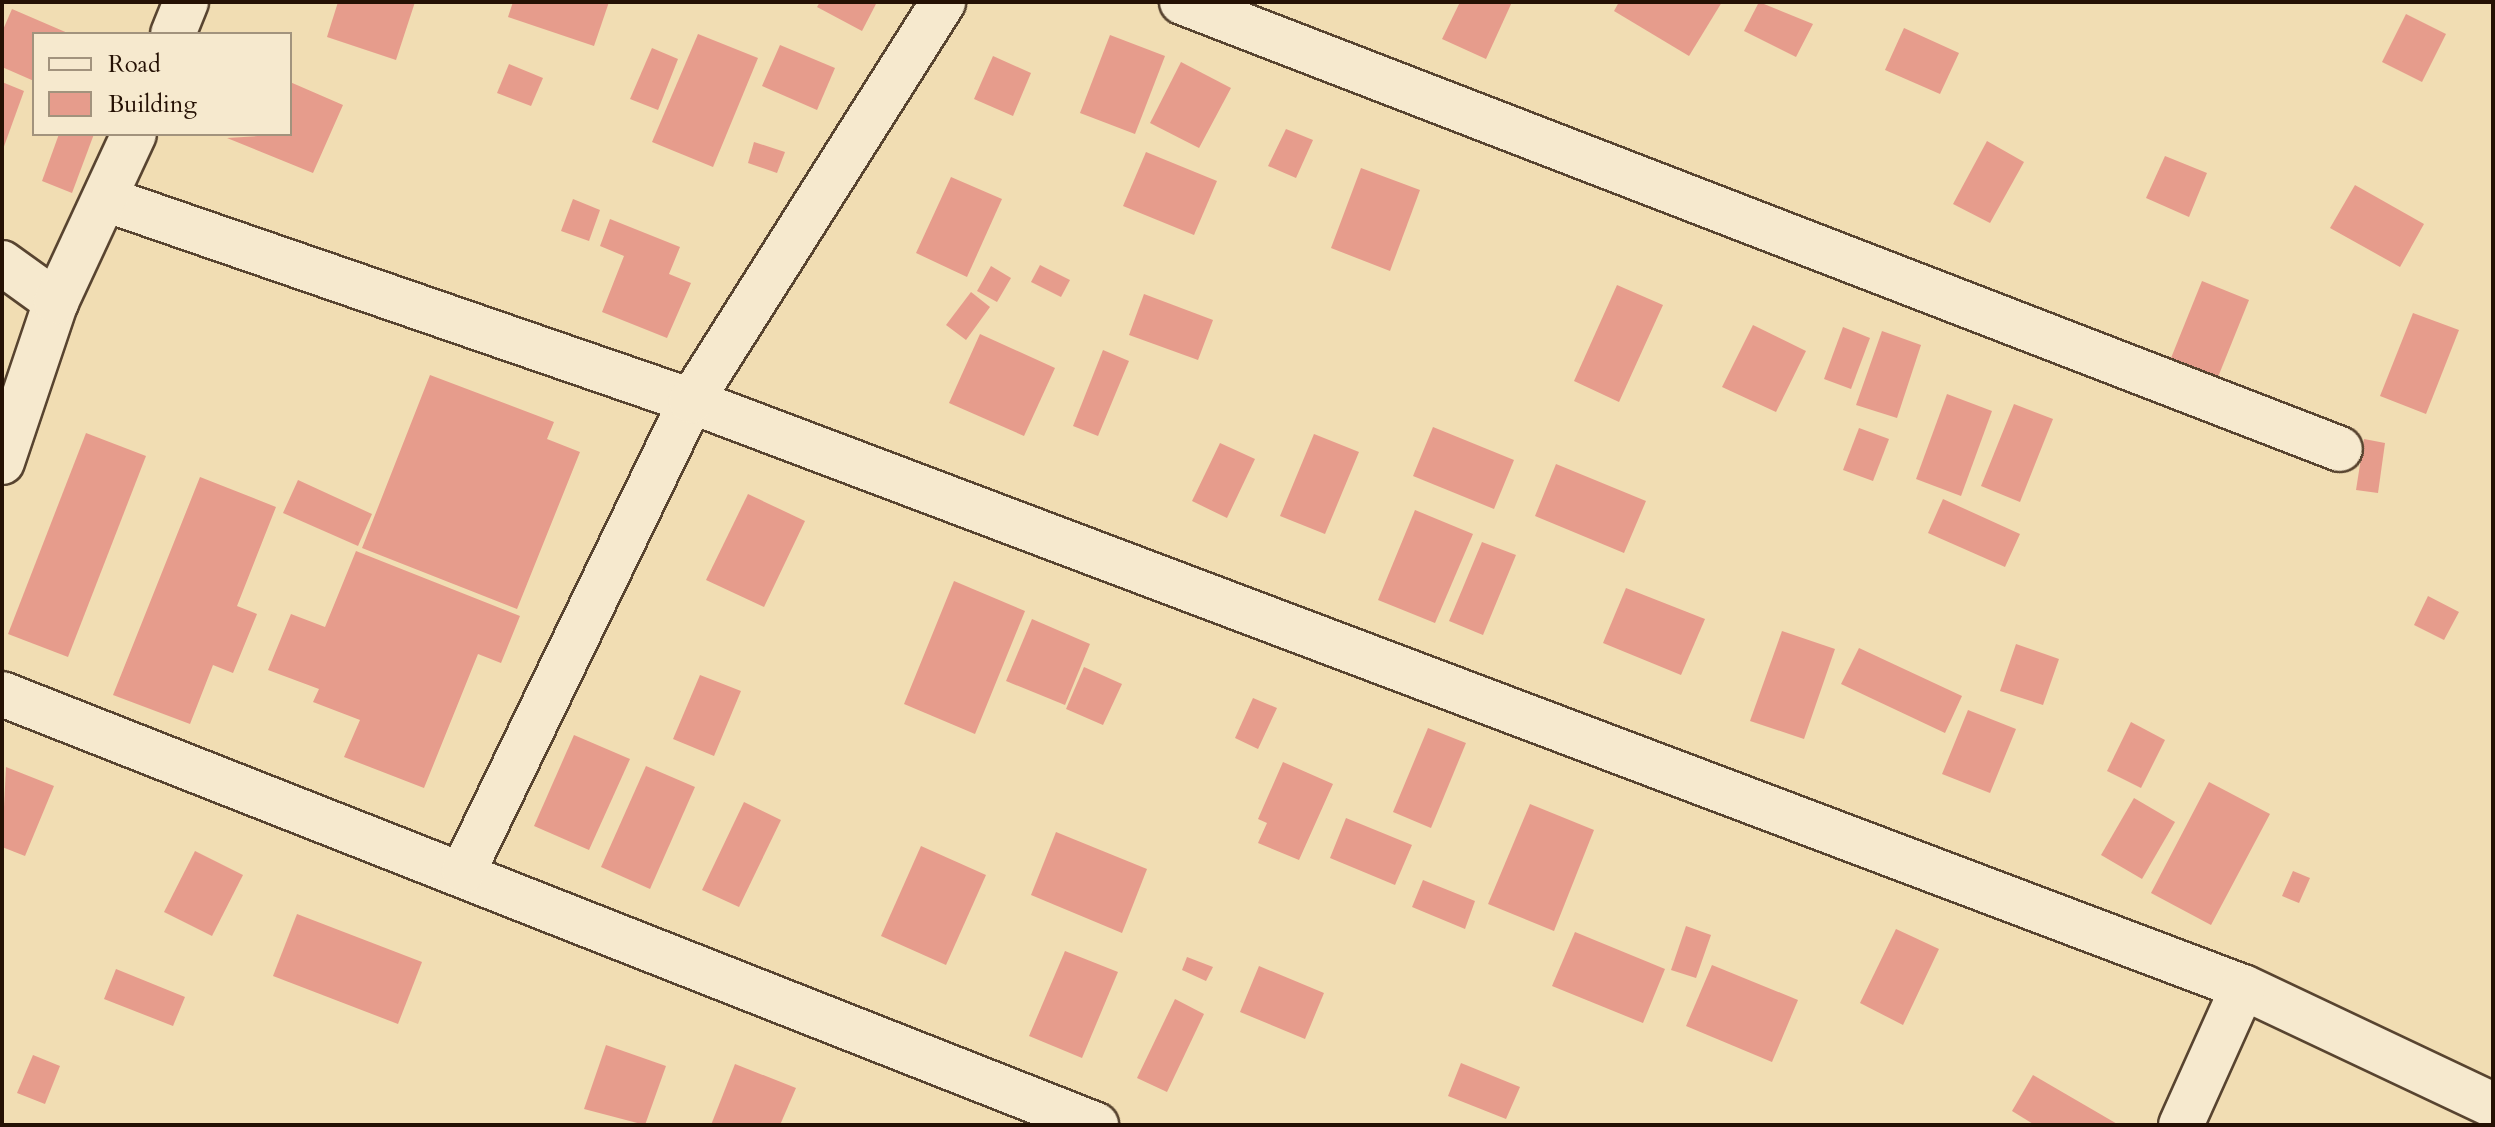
<!DOCTYPE html>
<html>
<head>
<meta charset="utf-8">
<style>
  body { margin:0 }
  #map { position:relative; width:2495px; height:1127px; overflow:hidden; background:#f1ddb3; font-family:Cardo,serif }
  div>[style] { position:absolute }
  .building>* { inset:0; background:#e69c8c }
  .roads { filter:drop-shadow(2px 0 #584430) drop-shadow(-2px 0 #584430) drop-shadow(0 2px #584430) drop-shadow(0 -2px #584430) }
  .street>* { height:44px; margin:-22px; padding:0 22px; transform-origin:22px; border-radius:22px; background:#f6e9ce }
  span { translate:-50% -50%; white-space:nowrap; text-align:center; line-height:1.15; -webkit-text-stroke:6px #f6e9ce; paint-order:stroke }
  .frame { position:absolute; inset:0; border:4px solid #251104; pointer-events:none }
  .legend { position:absolute; left:32px; top:32px; width:260px; height:104px; box-sizing:border-box; background:#f6e9ce; border:2px solid #a2937d; margin:0; padding:10px 14px; list-style:none; font-size:24px; color:#251104 }
  .legend li { display:flex; align-items:center; gap:16px; height:40px }
  .legend b { width:40px; border:2px solid #a2937d }
</style>
</head>
<body>
<div id="map">
  <div class="building">
    <i style="clip-path:polygon(338px 2px,415px 2px,396px 60px,327px 37px)"></i>
    <i style="clip-path:polygon(513px 2px,609px 2px,594px 46px,508px 17px)"></i>
    <i style="clip-path:polygon(820px 2px,877px 2px,862px 31px,817px 7px)"></i>
    <i style="clip-path:polygon(1460px 2px,1512px 2px,1486px 59px,1442px 39px)"></i>
    <i style="clip-path:polygon(1619px 2px,1722px 2px,1689px 56px,1614px 11px)"></i>
    <i style="clip-path:polygon(1759px 2px,1813px 24px,1796px 57px,1744px 31px)"></i>
    <i style="clip-path:polygon(12px 9px,70px 34px,34px 34px,34px 81px,2px 67px,2px 32px)"></i>
    <i style="clip-path:polygon(2406px 14px,2446px 34px,2422px 82px,2382px 62px)"></i>
    <i style="clip-path:polygon(1904px 28px,1959px 53px,1940px 94px,1885px 70px)"></i>
    <i style="clip-path:polygon(698px 34px,758px 58px,713px 167px,652px 142px)"></i>
    <i style="clip-path:polygon(1110px 35px,1165px 56px,1135px 134px,1080px 113px)"></i>
    <i style="clip-path:polygon(780px 45px,835px 68px,817px 110px,762px 86px)"></i>
    <i style="clip-path:polygon(652px 48px,678px 59px,658px 110px,630px 99px)"></i>
    <i style="clip-path:polygon(993px 56px,1031px 73px,1013px 116px,974px 99px)"></i>
    <i style="clip-path:polygon(1181px 62px,1231px 88px,1199px 148px,1150px 123px)"></i>
    <i style="clip-path:polygon(509px 64px,543px 78px,531px 106px,497px 93px)"></i>
    <i style="clip-path:polygon(2px 82px,24px 91px,2px 152px)"></i>
    <i style="clip-path:polygon(290px 82px,343px 105px,313px 173px,227px 138px,290px 134px)"></i>
    <i style="clip-path:polygon(1286px 129px,1313px 140px,1296px 178px,1268px 166px)"></i>
    <i style="clip-path:polygon(59px 134px,94px 134px,72px 193px,42px 181px)"></i>
    <i style="clip-path:polygon(1987px 141px,2024px 162px,1990px 223px,1953px 204px)"></i>
    <i style="clip-path:polygon(754px 142px,785px 152px,777px 173px,748px 163px)"></i>
    <i style="clip-path:polygon(1146px 152px,1217px 181px,1194px 235px,1123px 206px)"></i>
    <i style="clip-path:polygon(2165px 156px,2207px 173px,2189px 217px,2146px 198px)"></i>
    <i style="clip-path:polygon(1361px 168px,1420px 190px,1390px 271px,1331px 248px)"></i>
    <i style="clip-path:polygon(951px 177px,1002px 199px,967px 277px,916px 253px)"></i>
    <i style="clip-path:polygon(2355px 185px,2424px 224px,2400px 267px,2330px 228px)"></i>
    <i style="clip-path:polygon(573px 199px,600px 210px,589px 241px,561px 231px)"></i>
    <i style="clip-path:polygon(610px 219px,680px 247px,669px 274px,691px 283px,667px 338px,602px 312px,624px 256px,600px 246px)"></i>
    <i style="clip-path:polygon(1040px 265px,1070px 280px,1061px 297px,1031px 282px)"></i>
    <i style="clip-path:polygon(991px 266px,1011px 278px,997px 302px,977px 291px)"></i>
    <i style="clip-path:polygon(2202px 281px,2249px 300px,2218px 377px,2171px 358px)"></i>
    <i style="clip-path:polygon(1617px 285px,1663px 305px,1619px 402px,1574px 381px)"></i>
    <i style="clip-path:polygon(971px 292px,990px 307px,966px 340px,946px 325px)"></i>
    <i style="clip-path:polygon(1144px 294px,1213px 320px,1198px 360px,1129px 335px)"></i>
    <i style="clip-path:polygon(2413px 313px,2459px 330px,2426px 414px,2380px 396px)"></i>
    <i style="clip-path:polygon(1753px 325px,1806px 351px,1776px 412px,1722px 387px)"></i>
    <i style="clip-path:polygon(1843px 327px,1870px 338px,1851px 389px,1824px 379px)"></i>
    <i style="clip-path:polygon(1882px 331px,1921px 345px,1897px 418px,1856px 405px)"></i>
    <i style="clip-path:polygon(980px 334px,1055px 368px,1024px 436px,949px 403px)"></i>
    <i style="clip-path:polygon(1103px 350px,1129px 361px,1098px 436px,1073px 426px)"></i>
    <i style="clip-path:polygon(430px 375px,554px 422px,547px 439px,580px 452px,517px 609px,362px 548px)"></i>
    <i style="clip-path:polygon(1947px 394px,1992px 411px,1961px 496px,1916px 479px)"></i>
    <i style="clip-path:polygon(2014px 404px,2053px 419px,2020px 502px,1981px 486px)"></i>
    <i style="clip-path:polygon(1433px 427px,1514px 460px,1494px 509px,1413px 476px)"></i>
    <i style="clip-path:polygon(1859px 428px,1889px 439px,1873px 481px,1843px 470px)"></i>
    <i style="clip-path:polygon(86px 433px,146px 456px,68px 657px,8px 634px)"></i>
    <i style="clip-path:polygon(1314px 434px,1359px 452px,1325px 534px,1280px 516px)"></i>
    <i style="clip-path:polygon(2364px 439px,2385px 443px,2378px 493px,2356px 490px)"></i>
    <i style="clip-path:polygon(1220px 443px,1255px 459px,1227px 518px,1192px 501px)"></i>
    <i style="clip-path:polygon(1556px 464px,1646px 501px,1624px 553px,1535px 516px)"></i>
    <i style="clip-path:polygon(200px 477px,276px 507px,237px 606px,257px 614px,233px 673px,213px 665px,190px 724px,113px 695px)"></i>
    <i style="clip-path:polygon(298px 480px,372px 514px,358px 546px,283px 513px)"></i>
    <i style="clip-path:polygon(748px 494px,805px 521px,764px 607px,706px 580px)"></i>
    <i style="clip-path:polygon(1943px 499px,2020px 534px,2005px 567px,1928px 533px)"></i>
    <i style="clip-path:polygon(1415px 510px,1473px 534px,1435px 623px,1378px 600px)"></i>
    <i style="clip-path:polygon(1482px 542px,1516px 555px,1483px 635px,1449px 621px)"></i>
    <i style="clip-path:polygon(356px 551px,520px 616px,501px 663px,478px 654px,424px 788px,344px 757px,360px 720px,313px 702px,319px 689px,268px 670px,291px 614px,325px 627px)"></i>
    <i style="clip-path:polygon(954px 581px,1025px 611px,975px 734px,904px 704px)"></i>
    <i style="clip-path:polygon(1626px 588px,1705px 619px,1681px 675px,1603px 643px)"></i>
    <i style="clip-path:polygon(2428px 596px,2459px 612px,2444px 640px,2414px 625px)"></i>
    <i style="clip-path:polygon(1032px 619px,1090px 644px,1065px 705px,1006px 681px)"></i>
    <i style="clip-path:polygon(1782px 631px,1835px 649px,1804px 739px,1750px 721px)"></i>
    <i style="clip-path:polygon(2016px 644px,2059px 659px,2043px 705px,2000px 691px)"></i>
    <i style="clip-path:polygon(1859px 648px,1962px 696px,1945px 733px,1841px 684px)"></i>
    <i style="clip-path:polygon(1084px 667px,1122px 684px,1103px 725px,1066px 709px)"></i>
    <i style="clip-path:polygon(700px 675px,741px 691px,714px 756px,673px 739px)"></i>
    <i style="clip-path:polygon(1253px 698px,1277px 708px,1258px 749px,1235px 738px)"></i>
    <i style="clip-path:polygon(1968px 710px,2016px 729px,1990px 793px,1942px 774px)"></i>
    <i style="clip-path:polygon(2131px 722px,2165px 740px,2141px 788px,2107px 771px)"></i>
    <i style="clip-path:polygon(1428px 728px,1466px 743px,1431px 828px,1393px 812px)"></i>
    <i style="clip-path:polygon(574px 735px,630px 759px,589px 850px,534px 826px)"></i>
    <i style="clip-path:polygon(1283px 762px,1333px 784px,1299px 860px,1258px 843px,1267px 823px,1258px 819px)"></i>
    <i style="clip-path:polygon(646px 766px,695px 787px,650px 889px,601px 867px)"></i>
    <i style="clip-path:polygon(6px 767px,54px 786px,25px 856px,2px 847px)"></i>
    <i style="clip-path:polygon(2209px 782px,2270px 814px,2211px 925px,2151px 893px)"></i>
    <i style="clip-path:polygon(2134px 798px,2175px 822px,2142px 879px,2101px 855px)"></i>
    <i style="clip-path:polygon(744px 802px,781px 820px,739px 907px,702px 890px)"></i>
    <i style="clip-path:polygon(1530px 804px,1594px 830px,1554px 931px,1488px 904px)"></i>
    <i style="clip-path:polygon(1346px 818px,1412px 845px,1395px 885px,1330px 858px)"></i>
    <i style="clip-path:polygon(1056px 832px,1147px 869px,1122px 933px,1031px 895px)"></i>
    <i style="clip-path:polygon(921px 846px,986px 875px,946px 965px,881px 936px)"></i>
    <i style="clip-path:polygon(195px 851px,243px 875px,212px 936px,164px 912px)"></i>
    <i style="clip-path:polygon(2293px 871px,2310px 878px,2299px 903px,2282px 896px)"></i>
    <i style="clip-path:polygon(1423px 880px,1475px 901px,1465px 929px,1412px 907px)"></i>
    <i style="clip-path:polygon(297px 914px,422px 962px,398px 1024px,273px 976px)"></i>
    <i style="clip-path:polygon(1686px 926px,1711px 935px,1696px 978px,1671px 970px)"></i>
    <i style="clip-path:polygon(1896px 929px,1939px 949px,1903px 1025px,1860px 1003px)"></i>
    <i style="clip-path:polygon(1575px 932px,1665px 969px,1643px 1023px,1552px 986px)"></i>
    <i style="clip-path:polygon(1065px 951px,1118px 972px,1082px 1058px,1029px 1036px)"></i>
    <i style="clip-path:polygon(1187px 957px,1213px 967px,1206px 981px,1182px 970px)"></i>
    <i style="clip-path:polygon(1712px 965px,1798px 1000px,1772px 1062px,1686px 1026px)"></i>
    <i style="clip-path:polygon(1259px 966px,1324px 993px,1305px 1039px,1240px 1012px)"></i>
    <i style="clip-path:polygon(116px 969px,185px 997px,173px 1026px,104px 999px)"></i>
    <i style="clip-path:polygon(1175px 999px,1204px 1014px,1167px 1092px,1137px 1078px)"></i>
    <i style="clip-path:polygon(606px 1045px,666px 1066px,645px 1125px,584px 1109px)"></i>
    <i style="clip-path:polygon(33px 1055px,60px 1066px,45px 1104px,17px 1093px)"></i>
    <i style="clip-path:polygon(1461px 1063px,1520px 1087px,1506px 1119px,1448px 1096px)"></i>
    <i style="clip-path:polygon(735px 1064px,796px 1088px,780px 1125px,711px 1125px)"></i>
    <i style="clip-path:polygon(2033px 1075px,2119px 1125px,2035px 1125px,2012px 1111px)"></i>
  </div>
  <div class="roads">
    <div class="street">
      <i style="left:1182px;top:2px;width:1241px;rotate:21.11deg"></i>
      <i style="left:173px;top:34px;width:35px;rotate:-68deg"></i>
      <i style="left:108px;top:200px;width:617px;rotate:19.02deg"></i>
      <i style="left:691px;top:401px;width:1659px;rotate:20.69deg"></i>
      <i style="left:2243px;top:987px;width:276px;rotate:25.3deg"></i>
      <i style="left:2px;top:263px;width:67px;rotate:35.8deg"></i>
      <i style="left:2px;top:462px;width:169px;rotate:-71.4deg"></i>
      <i style="left:56px;top:302px;width:185px;rotate:-65.1deg"></i>
      <i style="left:2px;top:694px;width:1176px;rotate:21.5deg"></i>
      <i style="left:464px;top:870px;width:521px;rotate:-64.17deg"></i>
      <i style="left:691px;top:401px;width:472px;rotate:-57.7deg"></i>
      <i style="left:2181px;top:1125px;width:151px;rotate:-65.8deg"></i>
    </div>
  </div>
  <div class="frame"></div>
  <ul class="legend">
  <li><b style="height:10px;background:#f6e9ce"></b>Road</li>
  <li><b style="height:22px;background:#e69c8c"></b>Building</li>
  </ul>
</div>
</body>
</html>
